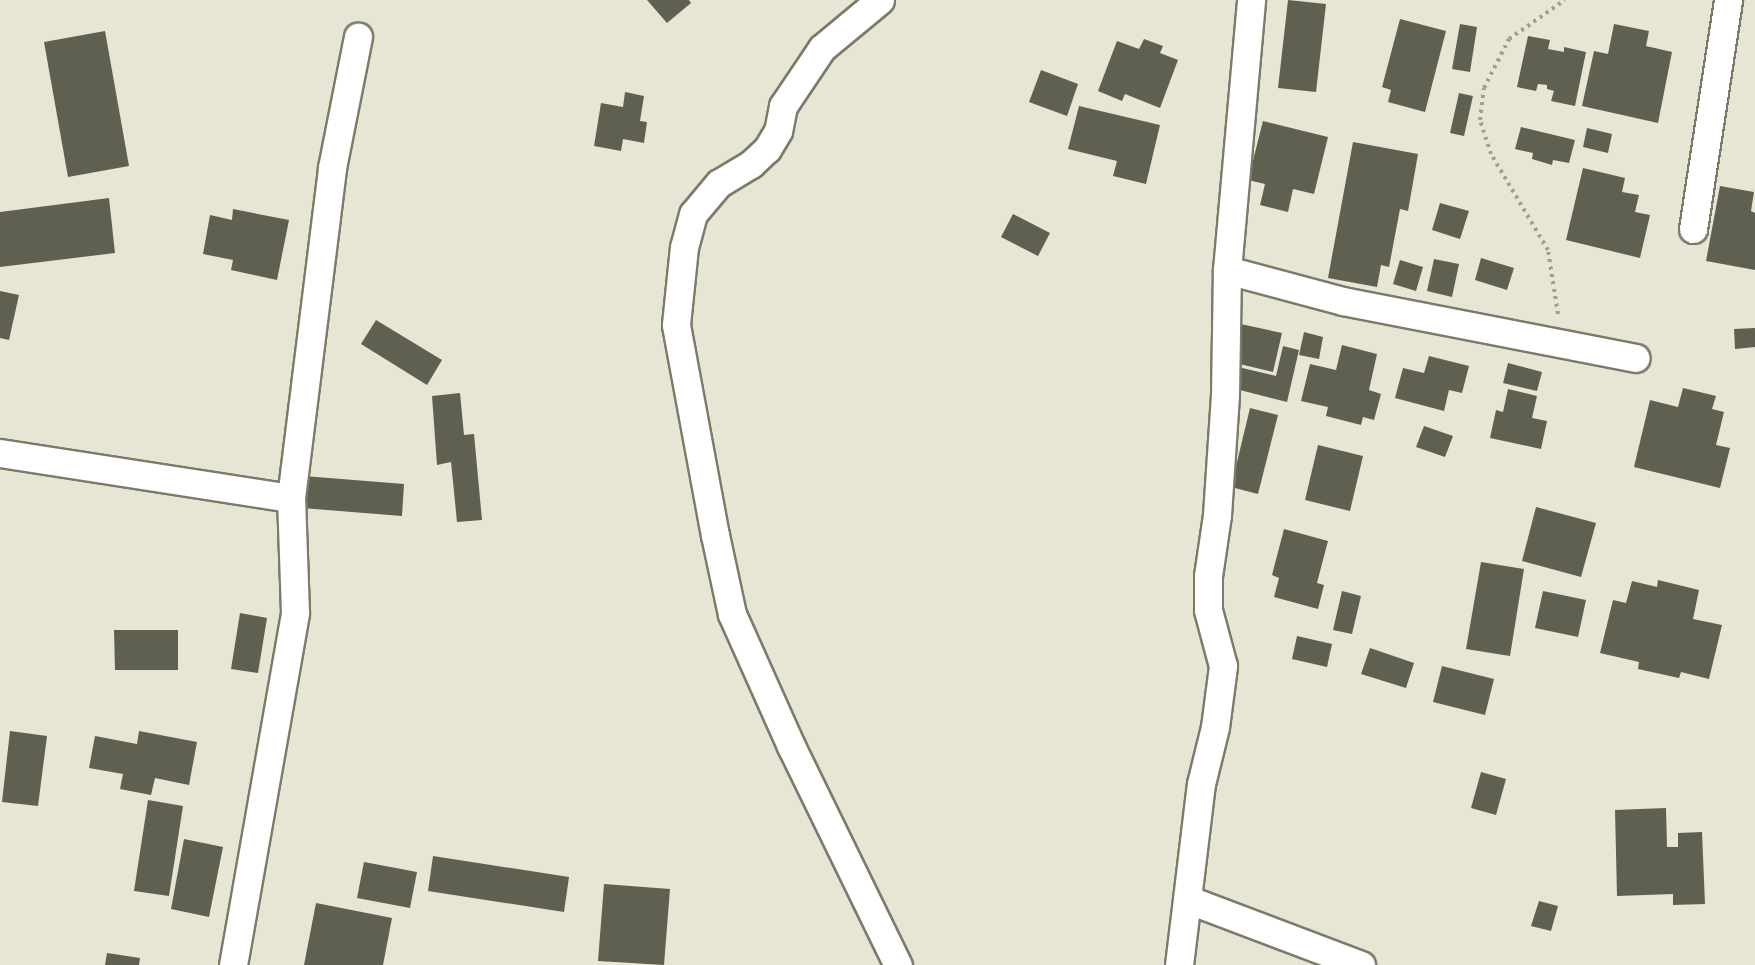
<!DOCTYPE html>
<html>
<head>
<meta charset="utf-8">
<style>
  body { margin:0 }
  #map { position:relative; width:1755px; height:965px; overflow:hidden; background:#e7e6d4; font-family:"Golos Text",sans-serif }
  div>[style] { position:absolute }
  .building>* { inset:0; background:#606050 }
  .path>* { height:4px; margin-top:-2px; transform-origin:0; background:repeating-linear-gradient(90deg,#9f9e90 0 3px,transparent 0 7.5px) }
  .roads { filter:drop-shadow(2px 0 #7c7b6a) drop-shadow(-2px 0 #7c7b6a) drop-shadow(0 2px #7c7b6a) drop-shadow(0 -2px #7c7b6a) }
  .street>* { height:27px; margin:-13.5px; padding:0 13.5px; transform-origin:13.5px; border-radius:13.5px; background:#fff }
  span { translate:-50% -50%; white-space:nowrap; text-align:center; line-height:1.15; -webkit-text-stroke:6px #f4f3e1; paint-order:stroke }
</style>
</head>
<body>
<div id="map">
  <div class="building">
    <i style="clip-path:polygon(647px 0,689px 0,691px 3px,667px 23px)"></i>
    <i style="clip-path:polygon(1288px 0,1326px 4px,1316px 92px,1278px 88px)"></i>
    <i style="clip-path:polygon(1400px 19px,1446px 31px,1425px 112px,1388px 102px,1391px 90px,1382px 87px)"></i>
    <i style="clip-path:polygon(1460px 24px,1477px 27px,1470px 72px,1452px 69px)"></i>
    <i style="clip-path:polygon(1614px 24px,1649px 31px,1646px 46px,1672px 52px,1658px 123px,1582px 106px,1594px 51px,1608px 54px)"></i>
    <i style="clip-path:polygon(105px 31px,129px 166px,68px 177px,44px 42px)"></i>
    <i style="clip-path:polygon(1528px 36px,1550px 40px,1548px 49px,1564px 52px,1564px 47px,1586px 52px,1575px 106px,1551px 101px,1554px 91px,1547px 89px,1547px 85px,1538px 84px,1536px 91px,1517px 87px)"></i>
    <i style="clip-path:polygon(1144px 39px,1163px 46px,1160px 53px,1178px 60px,1160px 108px,1125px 94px,1122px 101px,1098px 91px,1117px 41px,1139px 49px)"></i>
    <i style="clip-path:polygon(1041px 70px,1078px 84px,1067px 116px,1029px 102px)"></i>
    <i style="clip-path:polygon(625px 92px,644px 96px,640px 121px,647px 122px,644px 143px,623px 139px,621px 151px,594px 146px,601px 103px,623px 107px)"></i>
    <i style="clip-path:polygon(1459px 93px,1473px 96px,1464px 136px,1450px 133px)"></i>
    <i style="clip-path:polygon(1079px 106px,1160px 125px,1146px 184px,1113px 176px,1117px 161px,1068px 149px)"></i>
    <i style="clip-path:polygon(1263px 121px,1328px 137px,1314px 194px,1293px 189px,1288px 212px,1260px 205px,1265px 184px,1248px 180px)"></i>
    <i style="clip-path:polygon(1521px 127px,1575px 140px,1569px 163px,1553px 160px,1552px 165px,1532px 159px,1533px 153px,1515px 149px)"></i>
    <i style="clip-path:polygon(1587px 128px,1612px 134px,1608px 153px,1583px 147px)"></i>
    <i style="clip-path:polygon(1353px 142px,1418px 154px,1408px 211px,1400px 209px,1389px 267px,1381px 265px,1377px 287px,1328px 278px)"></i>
    <i style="clip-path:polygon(1583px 168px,1625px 178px,1622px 192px,1639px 195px,1635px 212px,1650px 215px,1640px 258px,1566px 240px)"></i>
    <i style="clip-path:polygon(1720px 186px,1754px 192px,1751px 211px,1755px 213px,1755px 270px,1706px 261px)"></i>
    <i style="clip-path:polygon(109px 198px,115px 253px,0 267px,0 212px)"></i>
    <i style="clip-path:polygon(1440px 203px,1469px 211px,1460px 239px,1432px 230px)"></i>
    <i style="clip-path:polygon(233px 209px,289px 220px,277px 280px,231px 270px,233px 260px,203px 254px,210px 215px,232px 220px)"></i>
    <i style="clip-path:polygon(1013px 214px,1050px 233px,1038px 256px,1001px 237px)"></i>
    <i style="clip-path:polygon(1481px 258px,1514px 268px,1507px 290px,1475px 280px)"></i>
    <i style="clip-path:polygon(1434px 259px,1459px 264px,1452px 297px,1427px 291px)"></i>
    <i style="clip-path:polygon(1400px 260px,1423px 267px,1416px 291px,1393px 284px)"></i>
    <i style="clip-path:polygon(0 291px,19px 295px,9px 340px,0 338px)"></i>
    <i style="clip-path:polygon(376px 320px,442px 360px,427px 385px,361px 344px)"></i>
    <i style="clip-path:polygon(1236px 323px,1282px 333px,1273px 372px,1227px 361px)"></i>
    <i style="clip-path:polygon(1755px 328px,1755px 347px,1735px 349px,1734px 329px)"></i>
    <i style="clip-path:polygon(1304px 332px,1323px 337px,1319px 359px,1299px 355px)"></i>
    <i style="clip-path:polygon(1342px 345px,1377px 354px,1369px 390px,1381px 394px,1374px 420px,1363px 417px,1361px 425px,1326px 416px,1328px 407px,1301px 401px,1310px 364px,1336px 370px)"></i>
    <i style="clip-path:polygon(1283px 346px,1299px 350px,1287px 402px,1232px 388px,1238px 367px,1276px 376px)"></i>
    <i style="clip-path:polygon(1429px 356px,1469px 366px,1462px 393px,1449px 390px,1444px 411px,1395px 398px,1403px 368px,1424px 373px)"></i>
    <i style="clip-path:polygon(1508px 363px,1542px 372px,1537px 391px,1503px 383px)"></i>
    <i style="clip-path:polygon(1683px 388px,1716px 396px,1712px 409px,1724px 412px,1716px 445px,1730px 448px,1720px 488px,1634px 467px,1650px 400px,1678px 407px)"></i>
    <i style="clip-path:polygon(1508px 389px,1537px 396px,1532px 418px,1547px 421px,1541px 449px,1490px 438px,1496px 410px,1503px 412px)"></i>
    <i style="clip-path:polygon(460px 393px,464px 435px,474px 434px,482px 520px,457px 522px,451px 462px,437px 465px,432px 396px)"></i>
    <i style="clip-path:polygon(1250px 408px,1278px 415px,1258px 494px,1231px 487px)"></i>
    <i style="clip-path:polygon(1424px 426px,1453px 436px,1445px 457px,1416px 447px)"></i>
    <i style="clip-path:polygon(1318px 445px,1363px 456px,1350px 511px,1305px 500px)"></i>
    <i style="clip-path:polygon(304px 476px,404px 484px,402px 516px,302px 508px)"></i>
    <i style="clip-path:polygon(1536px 507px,1596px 523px,1581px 577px,1522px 561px)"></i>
    <i style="clip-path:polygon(1284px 529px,1328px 541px,1317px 583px,1324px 585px,1318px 609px,1274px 597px,1279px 578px,1272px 575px)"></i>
    <i style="clip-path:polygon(1481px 562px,1524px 569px,1510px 656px,1466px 649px)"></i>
    <i style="clip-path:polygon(1658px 580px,1699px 590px,1693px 619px,1722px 625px,1709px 679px,1681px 672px,1679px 678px,1638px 669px,1639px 662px,1600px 653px,1613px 600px,1626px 603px,1632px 581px,1657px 587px)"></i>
    <i style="clip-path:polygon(1342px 591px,1361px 596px,1352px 634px,1333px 630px)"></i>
    <i style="clip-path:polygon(1543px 591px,1586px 600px,1578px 637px,1535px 628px)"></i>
    <i style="clip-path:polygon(240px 613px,267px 618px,258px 673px,231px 669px)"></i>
    <i style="clip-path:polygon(114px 630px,178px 630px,178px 670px,115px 670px)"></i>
    <i style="clip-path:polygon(1297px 636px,1332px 644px,1327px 667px,1292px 659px)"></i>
    <i style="clip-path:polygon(1370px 648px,1414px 663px,1406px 688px,1361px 674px)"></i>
    <i style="clip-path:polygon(1442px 666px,1494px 679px,1485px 715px,1433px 702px)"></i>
    <i style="clip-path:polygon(10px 731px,47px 736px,38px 806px,2px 802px)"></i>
    <i style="clip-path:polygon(139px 731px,197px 742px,189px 785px,155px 778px,151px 795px,120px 789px,123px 774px,89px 768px,95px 736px,137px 744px)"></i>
    <i style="clip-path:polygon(1481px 772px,1506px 779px,1496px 815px,1471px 808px)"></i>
    <i style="clip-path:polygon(148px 800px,183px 806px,169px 896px,134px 891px)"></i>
    <i style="clip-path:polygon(1666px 808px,1667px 847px,1678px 847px,1678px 833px,1702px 832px,1705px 904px,1673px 905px,1673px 894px,1617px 896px,1615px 810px)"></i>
    <i style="clip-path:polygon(184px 839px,223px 847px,209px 917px,171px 909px)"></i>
    <i style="clip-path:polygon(433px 856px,569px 877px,564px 912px,428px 891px)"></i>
    <i style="clip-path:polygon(364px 862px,417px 872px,410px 908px,357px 898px)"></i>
    <i style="clip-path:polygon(604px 884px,670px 889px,664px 965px,598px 961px)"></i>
    <i style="clip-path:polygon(1539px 901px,1558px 906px,1551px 931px,1531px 926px)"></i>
    <i style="clip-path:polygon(316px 903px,392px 918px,383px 965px,304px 965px)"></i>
    <i style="clip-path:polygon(107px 953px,140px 958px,139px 965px,105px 965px)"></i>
  </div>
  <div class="path">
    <i style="left:1558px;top:314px;width:65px;rotate:-98.9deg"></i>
    <i style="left:1548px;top:250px;width:112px;rotate:-120.7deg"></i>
    <i style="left:1491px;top:154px;width:36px;rotate:-108deg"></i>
    <i style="left:1480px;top:120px;width:32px;rotate:-83deg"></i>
    <i style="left:1484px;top:88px;width:55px;rotate:-63deg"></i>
    <i style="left:1509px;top:39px;width:68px;rotate:-34.9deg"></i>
  </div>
  <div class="roads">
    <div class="street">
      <i style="left:880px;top:0;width:75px;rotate:140.4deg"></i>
      <i style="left:822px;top:48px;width:70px;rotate:123.9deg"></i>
      <i style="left:783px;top:106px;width:25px;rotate:101deg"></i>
      <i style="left:778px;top:131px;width:21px;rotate:121deg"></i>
      <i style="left:767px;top:149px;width:22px;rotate:137deg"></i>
      <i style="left:751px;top:164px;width:37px;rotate:149deg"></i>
      <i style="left:719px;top:183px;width:40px;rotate:130deg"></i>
      <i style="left:693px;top:214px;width:34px;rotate:105deg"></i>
      <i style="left:684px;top:247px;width:78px;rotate:95.9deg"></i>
      <i style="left:676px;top:325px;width:214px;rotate:79.5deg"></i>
      <i style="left:715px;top:535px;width:81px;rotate:77.9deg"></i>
      <i style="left:732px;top:614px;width:145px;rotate:65.9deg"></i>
      <i style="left:791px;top:746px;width:244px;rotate:64deg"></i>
      <i style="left:1693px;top:229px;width:232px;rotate:-81.3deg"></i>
      <i style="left:1227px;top:270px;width:120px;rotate:15deg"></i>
      <i style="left:1343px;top:301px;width:298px;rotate:11deg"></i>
      <i style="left:0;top:453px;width:294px;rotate:8.8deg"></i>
      <i style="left:1189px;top:900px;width:184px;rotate:20.7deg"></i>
      <i style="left:233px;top:965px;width:358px;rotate:-80deg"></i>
      <i style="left:295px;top:612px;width:114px;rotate:-92deg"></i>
      <i style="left:291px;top:498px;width:333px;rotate:-82.9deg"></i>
      <i style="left:332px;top:168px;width:134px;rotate:-78.8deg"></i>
      <i style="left:1179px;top:965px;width:182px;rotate:-83.1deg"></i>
      <i style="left:1201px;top:784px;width:59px;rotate:-76.2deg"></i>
      <i style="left:1215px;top:727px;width:62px;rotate:-82.5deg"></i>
      <i style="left:1223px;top:666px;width:58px;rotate:-105deg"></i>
      <i style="left:1208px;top:610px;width:34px;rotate:-90deg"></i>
      <i style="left:1208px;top:576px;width:62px;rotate:-81.6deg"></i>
      <i style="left:1217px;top:515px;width:120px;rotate:-86.2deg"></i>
      <i style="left:1225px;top:395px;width:125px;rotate:-89.1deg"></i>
      <i style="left:1227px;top:270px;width:271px;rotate:-84.9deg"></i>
    </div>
  </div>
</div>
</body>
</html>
